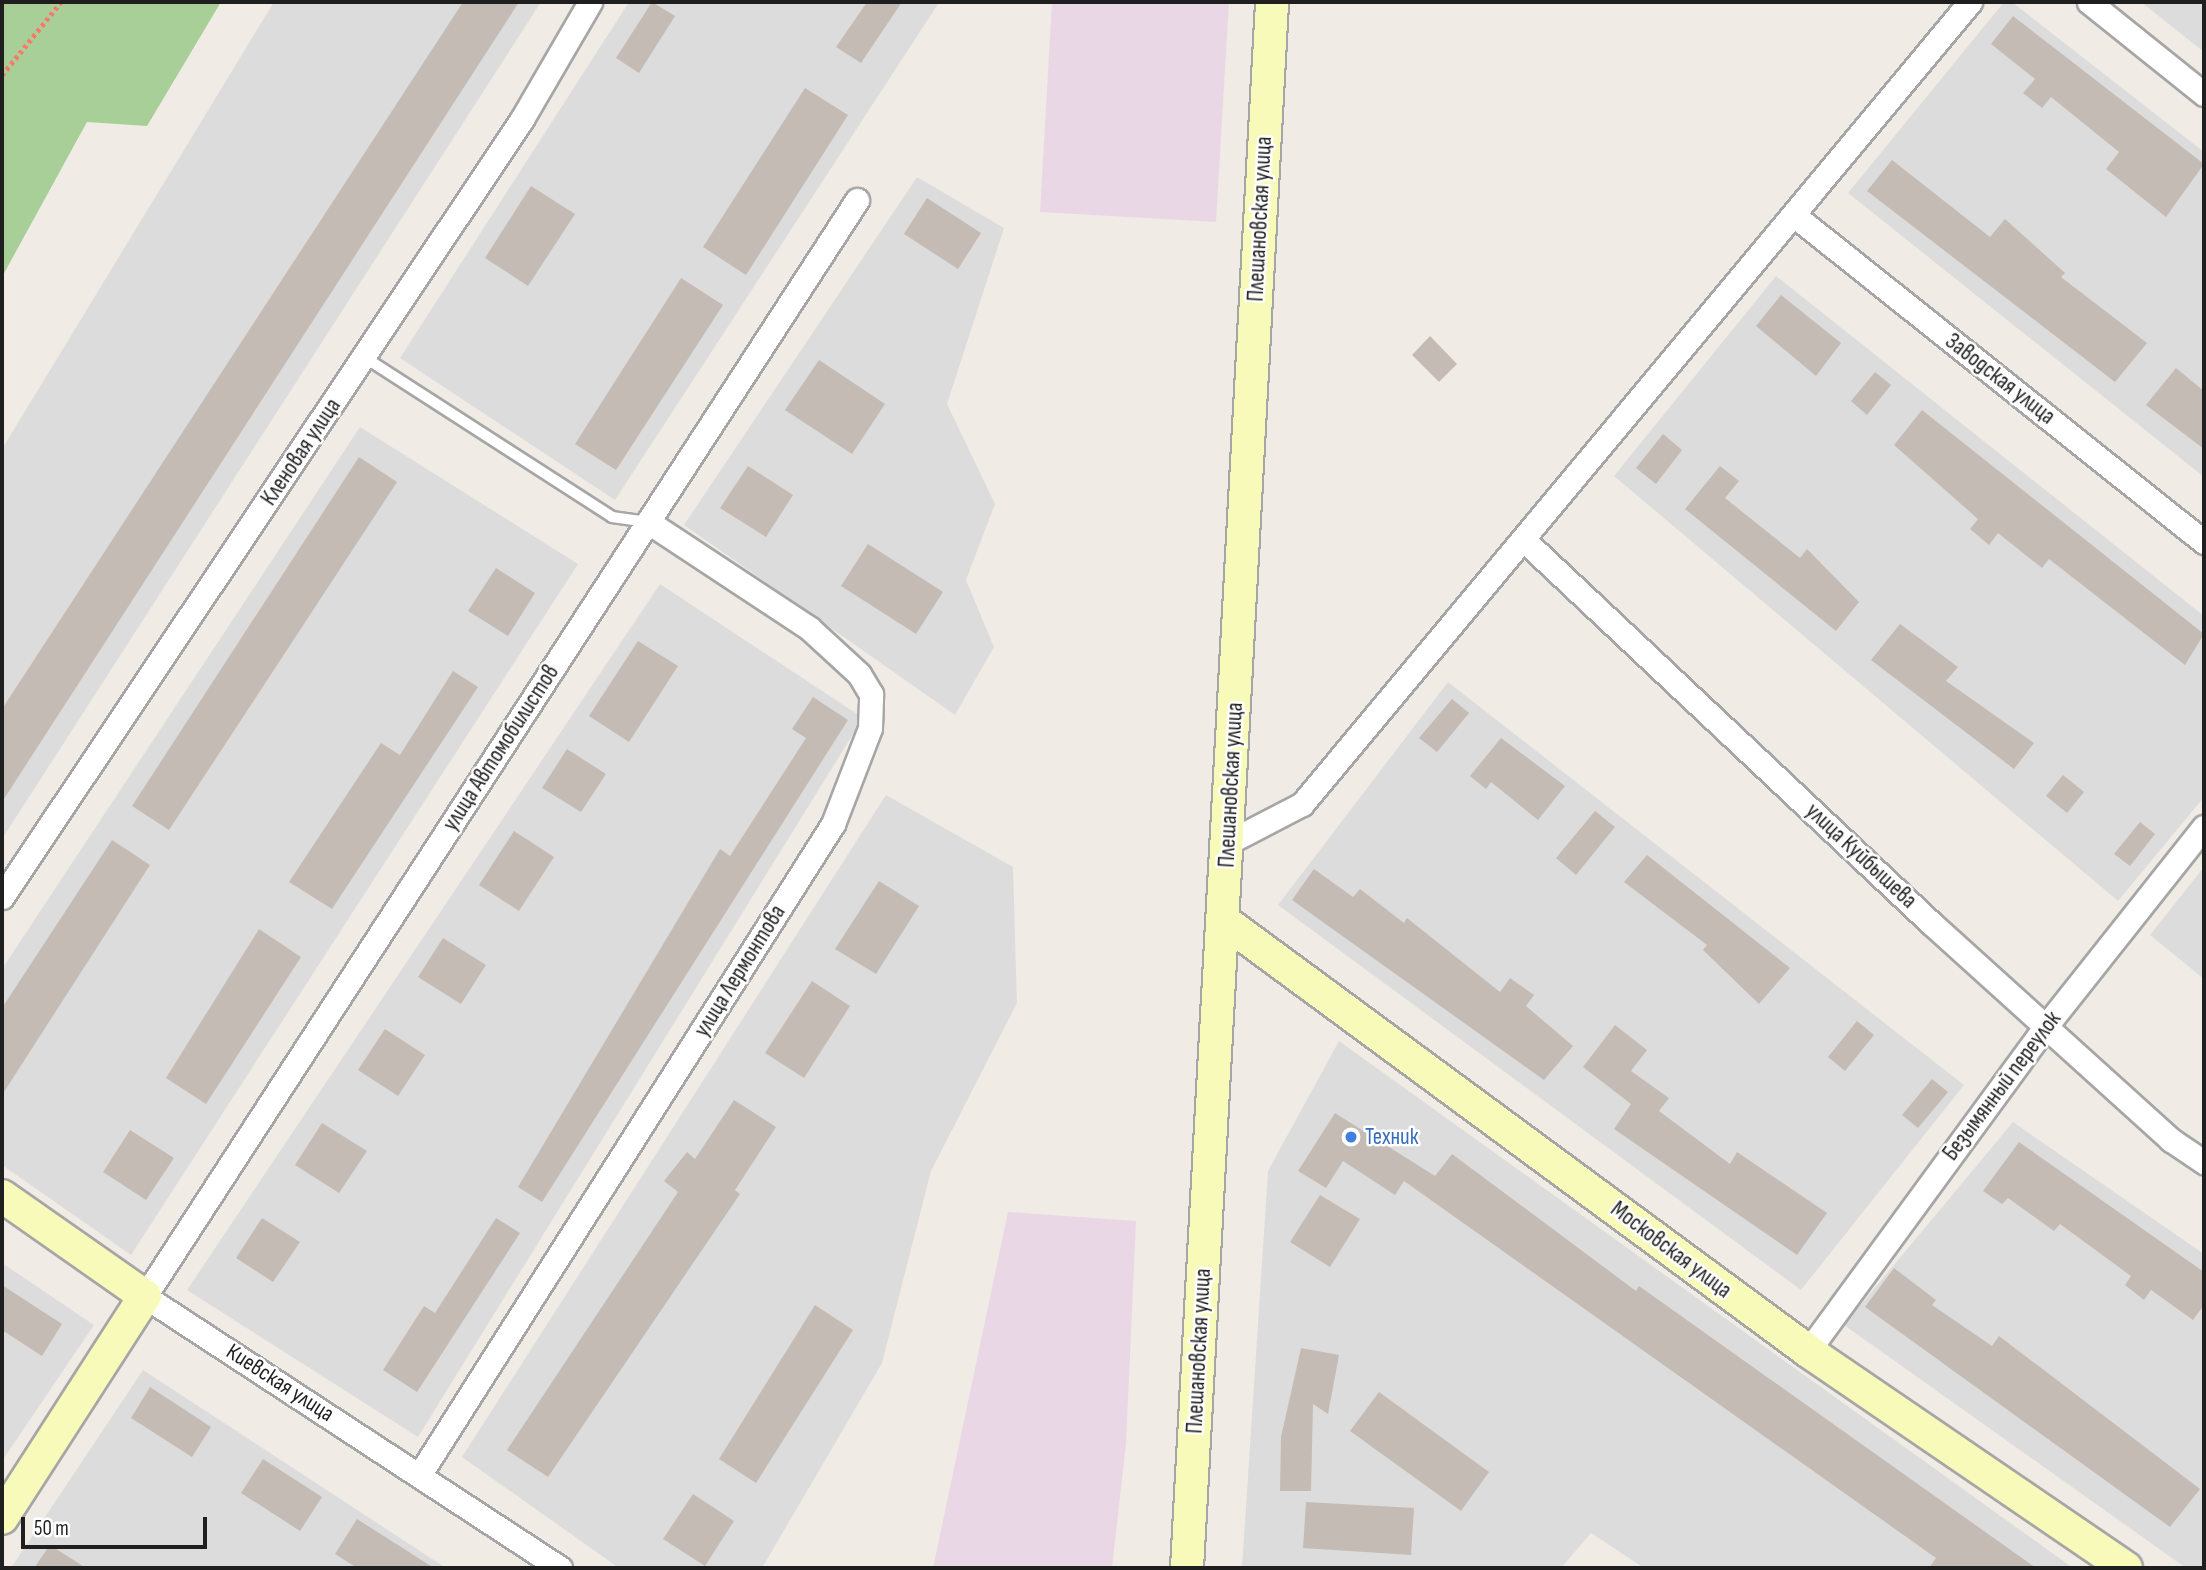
<!DOCTYPE html>
<html>
<head>
<meta charset="utf-8">
<style>
  body { margin:0 }
  #map { position:relative; width:2206px; height:1570px; overflow:hidden; background:#f0ece5; font-family:"Sofia Sans Condensed",sans-serif }
  div>[style] { position:absolute }
  .residential>* { inset:0; background:#dddcdc }
  .industrial>* { inset:0; background:#e9d7e5 }
  .forest>* { inset:0; background:#a9cf99 }
  .building>* { inset:0; background:#c4bbb4 }
  .path>* { height:4.5px; margin-top:-2.25px; transform-origin:0; background:repeating-linear-gradient(90deg,#fb796a 0 3.5px,transparent 0 7px) }
  .roads { filter:drop-shadow(2px 0 #a6a6a6) drop-shadow(-2px 0 #a6a6a6) drop-shadow(0 2px #a6a6a6) drop-shadow(0 -2px #a6a6a6) }
  .lane>* { height:10px; margin:-5px; padding:0 5px; transform-origin:5px; border-radius:5px; background:#fff }
  .street>* { height:23px; margin:-11.5px; padding:0 11.5px; transform-origin:11.5px; border-radius:11.5px; background:#fff }
  .secondary>* { height:32px; margin:-16px; padding:0 16px; transform-origin:16px; border-radius:16px; background:#f7fab8 }
  .dots>* { width:19px; height:19px; translate:-50% -50%; box-sizing:border-box; border:4px solid #fff; border-radius:50% }
  span { translate:-50% -50%; white-space:nowrap; text-align:center; line-height:1.15; -webkit-text-stroke:5px #fff; paint-order:stroke }
  .street-label { font-size:23px; color:#1f1f1f }
  .shop-label { font-size:23px; color:#366cbe }
  .left { translate:0 -50%; text-align:left }
  .frame { position:absolute; inset:0; border:4px solid #1f1f1f; pointer-events:none }
  .scale { position:absolute; left:21px; top:1517px; width:186px; height:32px; box-sizing:border-box; border:4px solid #1f1f1f; border-top:0; padding-left:9px; font-size:21px; line-height:24px; white-space:nowrap; color:#1f1f1f; -webkit-text-stroke:5px #fff; paint-order:stroke }
</style>
</head>
<body>
<div id="map">
  <div class="residential">
    <i style="clip-path:polygon(274px 2px,541px 2px,2px 839px,2px 449px)"></i>
    <i style="clip-path:polygon(629px 2px,938px 4px,615px 500px,400px 358px)"></i>
    <i style="clip-path:polygon(2004px 2px,2012px 2px,2204px 152px,2204px 477px,1848px 193px)"></i>
    <i style="clip-path:polygon(2141px 2px,2204px 2px,2204px 52px)"></i>
    <i style="clip-path:polygon(917px 177px,1004px 228px,947px 404px,995px 504px,966px 580px,994px 647px,955px 715px,684px 525px)"></i>
    <i style="clip-path:polygon(1776px 276px,2204px 616px,2204px 797px,2118px 901px,1614px 476px)"></i>
    <i style="clip-path:polygon(360px 427px,578px 564px,131px 1255px,2px 1165px,2px 969px)"></i>
    <i style="clip-path:polygon(660px 584px,863px 718px,418px 1437px,187px 1290px)"></i>
    <i style="clip-path:polygon(1448px 682px,1964px 1085px,1801px 1290px,1278px 905px)"></i>
    <i style="clip-path:polygon(886px 795px,1013px 867px,1017px 1003px,931px 1171px,882px 1363px,762px 1568px,619px 1568px,462px 1457px)"></i>
    <i style="clip-path:polygon(2204px 867px,2204px 979px,2150px 935px)"></i>
    <i style="clip-path:polygon(1339px 1041px,2073px 1568px,1644px 1568px,1591px 1533px,1561px 1568px,1242px 1568px,1268px 1171px)"></i>
    <i style="clip-path:polygon(2013px 1122px,2204px 1254px,2204px 1568px,2186px 1568px,1844px 1325px)"></i>
    <i style="clip-path:polygon(2px 1263px,94px 1325px,2px 1461px)"></i>
    <i style="clip-path:polygon(143px 1370px,446px 1568px,11px 1568px)"></i>
  </div>
  <div class="industrial">
    <i style="clip-path:polygon(1052px 2px,1229px 2px,1216px 222px,1040px 212px)"></i>
    <i style="clip-path:polygon(1008px 1212px,1136px 1221px,1126px 1444px,1112px 1568px,933px 1568px)"></i>
  </div>
  <div class="forest">
    <i style="clip-path:polygon(2px 2px,221px 2px,147px 126px,87px 122px,2px 277px)"></i>
  </div>
  <div class="building">
    <i style="clip-path:polygon(463px 2px,519px 2px,2px 802px,2px 709px)"></i>
    <i style="clip-path:polygon(652px 2px,675px 16px,639px 73px,616px 58px)"></i>
    <i style="clip-path:polygon(867px 2px,902px 2px,861px 63px,836px 47px)"></i>
    <i style="clip-path:polygon(2013px 16px,2204px 164px,2166px 217px,2106px 169px,2119px 152px,2051px 97px,2042px 108px,2023px 93px,2035px 79px,1991px 44px)"></i>
    <i style="clip-path:polygon(805px 88px,848px 115px,746px 275px,703px 247px)"></i>
    <i style="clip-path:polygon(1892px 160px,1990px 237px,2005px 219px,2065px 273px,2061px 277px,2147px 343px,2115px 382px,1867px 191px)"></i>
    <i style="clip-path:polygon(531px 186px,575px 214px,528px 286px,485px 258px)"></i>
    <i style="clip-path:polygon(927px 198px,981px 233px,958px 269px,904px 234px)"></i>
    <i style="clip-path:polygon(681px 278px,723px 305px,616px 470px,575px 444px)"></i>
    <i style="clip-path:polygon(1781px 295px,1841px 343px,1816px 376px,1756px 326px)"></i>
    <i style="clip-path:polygon(1430px 336px,1457px 364px,1439px 382px,1412px 355px)"></i>
    <i style="clip-path:polygon(819px 360px,885px 404px,852px 454px,785px 410px)"></i>
    <i style="clip-path:polygon(2176px 368px,2204px 391px,2204px 449px,2146px 405px)"></i>
    <i style="clip-path:polygon(1875px 372px,1891px 385px,1867px 415px,1851px 401px)"></i>
    <i style="clip-path:polygon(1922px 410px,2204px 634px,2185px 665px,2049px 559px,2042px 568px,1998px 533px,1989px 545px,1970px 529px,1978px 519px,1894px 445px)"></i>
    <i style="clip-path:polygon(1663px 434px,1682px 450px,1656px 484px,1636px 468px)"></i>
    <i style="clip-path:polygon(359px 457px,397px 482px,169px 830px,132px 806px)"></i>
    <i style="clip-path:polygon(748px 466px,793px 495px,766px 537px,720px 508px)"></i>
    <i style="clip-path:polygon(1720px 466px,1739px 481px,1725px 498px,1800px 558px,1807px 549px,1859px 602px,1836px 631px,1685px 509px)"></i>
    <i style="clip-path:polygon(868px 544px,943px 592px,916px 634px,841px 586px)"></i>
    <i style="clip-path:polygon(496px 568px,535px 593px,508px 636px,468px 611px)"></i>
    <i style="clip-path:polygon(1900px 624px,1958px 667px,1946px 681px,2034px 743px,2014px 769px,1871px 660px)"></i>
    <i style="clip-path:polygon(638px 641px,678px 666px,629px 742px,589px 716px)"></i>
    <i style="clip-path:polygon(453px 671px,478px 687px,332px 909px,289px 882px,381px 743px,400px 755px)"></i>
    <i style="clip-path:polygon(813px 697px,848px 720px,542px 1202px,518px 1187px,720px 849px,730px 856px,806px 738px,792px 729px)"></i>
    <i style="clip-path:polygon(1452px 699px,1469px 713px,1437px 752px,1419px 738px)"></i>
    <i style="clip-path:polygon(1501px 738px,1565px 786px,1538px 820px,1491px 782px,1486px 789px,1470px 776px)"></i>
    <i style="clip-path:polygon(567px 749px,606px 774px,581px 812px,542px 788px)"></i>
    <i style="clip-path:polygon(2063px 775px,2084px 792px,2067px 813px,2046px 796px)"></i>
    <i style="clip-path:polygon(1595px 811px,1615px 827px,1576px 875px,1556px 858px)"></i>
    <i style="clip-path:polygon(2140px 822px,2155px 834px,2130px 866px,2114px 854px)"></i>
    <i style="clip-path:polygon(514px 831px,554px 857px,519px 911px,479px 885px)"></i>
    <i style="clip-path:polygon(112px 840px,150px 865px,2px 1095px,2px 1008px)"></i>
    <i style="clip-path:polygon(1647px 855px,1790px 968px,1759px 1004px,1703px 950px,1707px 945px,1624px 882px)"></i>
    <i style="clip-path:polygon(1314px 869px,1353px 897px,1360px 889px,1404px 923px,1407px 918px,1500px 992px,1510px 978px,1534px 995px,1526px 1006px,1573px 1046px,1544px 1080px,1292px 900px)"></i>
    <i style="clip-path:polygon(879px 881px,919px 906px,876px 974px,835px 949px)"></i>
    <i style="clip-path:polygon(259px 929px,301px 957px,206px 1104px,166px 1078px)"></i>
    <i style="clip-path:polygon(443px 938px,486px 965px,461px 1004px,418px 977px)"></i>
    <i style="clip-path:polygon(812px 981px,850px 1006px,804px 1078px,765px 1053px)"></i>
    <i style="clip-path:polygon(1857px 1021px,1874px 1035px,1845px 1071px,1828px 1057px)"></i>
    <i style="clip-path:polygon(1615px 1025px,1647px 1050px,1631px 1071px,1669px 1098px,1659px 1111px,1730px 1164px,1737px 1152px,1827px 1213px,1797px 1255px,1614px 1129px,1631px 1104px,1583px 1067px)"></i>
    <i style="clip-path:polygon(385px 1029px,425px 1055px,398px 1096px,358px 1070px)"></i>
    <i style="clip-path:polygon(1932px 1079px,1948px 1092px,1918px 1128px,1902px 1115px)"></i>
    <i style="clip-path:polygon(734px 1100px,776px 1127px,735px 1190px,740px 1194px,548px 1477px,507px 1450px,678px 1192px,664px 1181px,687px 1152px,695px 1159px)"></i>
    <i style="clip-path:polygon(1335px 1113px,1435px 1176px,1452px 1154px,1636px 1291px,1639px 1286px,2036px 1568px,1929px 1568px,1936px 1558px,1404px 1181px,1395px 1195px,1343px 1161px,1326px 1188px,1298px 1171px)"></i>
    <i style="clip-path:polygon(322px 1123px,367px 1151px,339px 1193px,295px 1165px)"></i>
    <i style="clip-path:polygon(130px 1130px,174px 1158px,146px 1200px,103px 1172px)"></i>
    <i style="clip-path:polygon(2019px 1142px,2204px 1272px,2204px 1305px,2193px 1320px,2151px 1290px,2144px 1300px,2125px 1285px,2131px 1276px,2060px 1224px,2054px 1231px,2008px 1198px,2002px 1204px,1983px 1191px)"></i>
    <i style="clip-path:polygon(1320px 1195px,1360px 1219px,1330px 1267px,1290px 1242px)"></i>
    <i style="clip-path:polygon(262px 1218px,300px 1242px,273px 1282px,236px 1258px)"></i>
    <i style="clip-path:polygon(496px 1218px,520px 1233px,417px 1392px,383px 1370px,424px 1306px,435px 1313px)"></i>
    <i style="clip-path:polygon(1894px 1268px,1936px 1300px,1932px 1305px,1992px 1346px,1999px 1336px,2200px 1489px,2170px 1527px,1865px 1307px)"></i>
    <i style="clip-path:polygon(2px 1285px,62px 1324px,42px 1356px,2px 1330px)"></i>
    <i style="clip-path:polygon(815px 1305px,853px 1330px,756px 1483px,719px 1459px)"></i>
    <i style="clip-path:polygon(1301px 1348px,1339px 1355px,1328px 1414px,1313px 1404px,1311px 1491px,1280px 1491px,1281px 1437px)"></i>
    <i style="clip-path:polygon(150px 1387px,211px 1427px,192px 1457px,131px 1418px)"></i>
    <i style="clip-path:polygon(1379px 1392px,1489px 1472px,1461px 1511px,1350px 1431px)"></i>
    <i style="clip-path:polygon(263px 1459px,322px 1497px,300px 1531px,241px 1493px)"></i>
    <i style="clip-path:polygon(693px 1494px,734px 1521px,705px 1566px,663px 1539px)"></i>
    <i style="clip-path:polygon(1306px 1502px,1414px 1508px,1411px 1555px,1303px 1548px)"></i>
    <i style="clip-path:polygon(357px 1519px,434px 1568px,357px 1568px,335px 1554px)"></i>
    <i style="clip-path:polygon(50px 1545px,86px 1568px,34px 1568px)"></i>
  </div>
  <div class="path">
    <i style="left:2px;top:75px;width:94px;rotate:-51.1deg"></i>
  </div>
  <div class="roads">
    <div class="lane">
      <i style="left:364px;top:357px;width:295px;rotate:32.8deg"></i>
      <i style="left:612px;top:517px;width:36px;rotate:8deg"></i>
    </div>
    <div class="street">
      <i style="left:2089px;top:2px;width:147px;rotate:38.7deg"></i>
      <i style="left:1795px;top:216px;width:523px;rotate:38.56deg"></i>
      <i style="left:1525px;top:541px;width:557px;rotate:43.26deg"></i>
      <i style="left:1931px;top:923px;width:324px;rotate:42.1deg"></i>
      <i style="left:2171px;top:1140px;width:40px;rotate:34deg"></i>
      <i style="left:1229px;top:842px;width:82px;rotate:-27.5deg"></i>
      <i style="left:1302px;top:804px;width:1044px;rotate:-50.21deg"></i>
      <i style="left:2px;top:897px;width:936px;rotate:-56.24deg"></i>
      <i style="left:522px;top:119px;width:135px;rotate:-59.8deg"></i>
      <i style="left:1808px;top:1351px;width:403px;rotate:-53.8deg"></i>
      <i style="left:2046px;top:1026px;width:254px;rotate:-51.6deg"></i>
      <i style="left:420px;top:1474px;width:770px;rotate:-57.57deg"></i>
      <i style="left:833px;top:824px;width:103px;rotate:-68.9deg"></i>
      <i style="left:870px;top:728px;width:34px;rotate:-88deg"></i>
      <i style="left:871px;top:694px;width:23px;rotate:-121deg"></i>
      <i style="left:859px;top:674px;width:68px;rotate:-137.4deg"></i>
      <i style="left:809px;top:628px;width:193px;rotate:-146.6deg"></i>
      <i style="left:560px;top:1568px;width:496px;rotate:-146.8deg"></i>
      <i style="left:145px;top:1296px;width:1307px;rotate:-56.99deg"></i>
    </div>
    <div class="secondary">
      <i style="left:1224px;top:921px;width:725px;rotate:36.36deg"></i>
      <i style="left:1808px;top:1351px;width:385px;rotate:34.3deg"></i>
      <i style="left:2px;top:1196px;width:174px;rotate:35deg"></i>
      <i style="left:145px;top:1296px;width:264px;rotate:122.8deg"></i>
      <i style="left:1187px;top:1568px;width:1568px;rotate:-86.89deg"></i>
    </div>
  </div>
  <div class="dots">
    <i style="left:1351px;top:1137px;background:#3f7fe0"></i>
  </div>
  <div class="street-label">
    <span style="left:1260px;top:219px;rotate:-87deg">Плешановская улица</span>
    <span style="left:2000px;top:379px;rotate:38deg">Заводская улица</span>
    <span style="left:301px;top:452px;rotate:-56deg">Кленовая улица</span>
    <span style="left:501px;top:748px;rotate:-57deg">улица Автомобилистов</span>
    <span style="left:1231px;top:785px;rotate:-87deg">Плешановская улица</span>
    <span style="left:1861px;top:856px;rotate:43deg">улица Куйбышева</span>
    <span style="left:740px;top:971px;rotate:-58deg">улица Лермонтова</span>
    <span style="left:2002px;top:1086px;rotate:-53deg">Безымянный переулок</span>
    <span style="left:1671px;top:1250px;rotate:37deg">Московская улица</span>
    <span style="left:1199px;top:1351px;rotate:-87deg">Плешановская улица</span>
    <span style="left:280px;top:1383px;rotate:33deg">Киевская улица</span>
  </div>
  <div class="shop-label">
    <span class="left" style="left:1365px;top:1137px">Техник</span>
  </div>
  <div class="frame"></div>
  <div class="scale">50 m</div>
</div>
</body>
</html>
